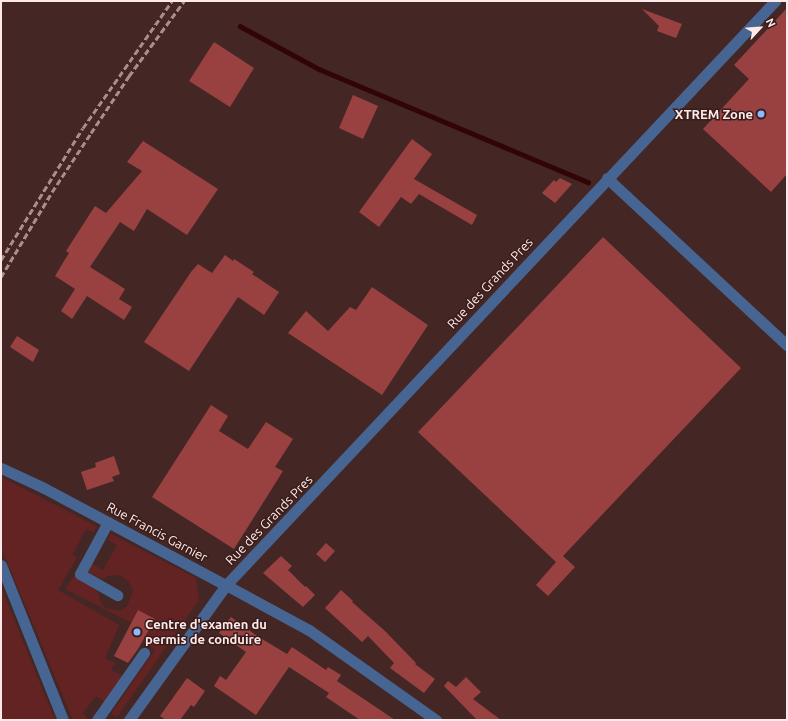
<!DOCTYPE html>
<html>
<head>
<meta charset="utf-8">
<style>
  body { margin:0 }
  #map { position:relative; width:788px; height:721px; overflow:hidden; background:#442725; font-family:Ubuntu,sans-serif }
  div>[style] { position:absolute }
  .green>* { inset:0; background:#632323 }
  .stream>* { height:4.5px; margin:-2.25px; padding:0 2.25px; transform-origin:2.25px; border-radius:2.25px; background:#310507 }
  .building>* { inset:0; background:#994040 }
  .minor>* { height:11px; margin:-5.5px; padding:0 5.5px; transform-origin:5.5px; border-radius:5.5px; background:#476592 }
  .tertiary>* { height:11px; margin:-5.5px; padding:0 5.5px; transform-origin:5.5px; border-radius:5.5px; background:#476592 }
  .rail>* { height:3px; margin-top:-1.5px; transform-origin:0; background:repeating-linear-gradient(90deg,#a88f8e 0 6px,transparent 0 9px) }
  .dots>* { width:11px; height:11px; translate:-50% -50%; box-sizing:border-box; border:2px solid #391d1c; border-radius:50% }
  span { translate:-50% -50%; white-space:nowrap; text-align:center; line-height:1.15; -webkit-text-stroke:3px #391d1c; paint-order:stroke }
  .poi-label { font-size:13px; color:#ffeae9; font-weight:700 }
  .right { translate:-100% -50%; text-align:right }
  .left { translate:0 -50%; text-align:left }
  .street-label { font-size:13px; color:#ffeae9 }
  .frame { position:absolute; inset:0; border:2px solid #ffeae9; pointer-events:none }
  .north { position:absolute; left:740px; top:8px; width:40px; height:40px; -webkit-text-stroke:3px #391d1c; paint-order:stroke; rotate:64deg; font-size:11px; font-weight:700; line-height:16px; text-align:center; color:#ffeae9 }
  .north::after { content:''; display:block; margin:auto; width:14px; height:18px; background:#ffeae9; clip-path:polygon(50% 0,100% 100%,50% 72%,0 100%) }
</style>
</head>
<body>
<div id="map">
  <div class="green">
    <i style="clip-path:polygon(1px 477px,96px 526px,94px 532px,86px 529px,72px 555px,77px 557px,58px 590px,119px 625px,105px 658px,115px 663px,111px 670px,123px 676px,105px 702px,96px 696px,83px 713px,89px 720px,73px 720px,1px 547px)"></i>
    <i style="clip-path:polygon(111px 534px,196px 578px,199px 600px,117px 717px,111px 714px,155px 650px,143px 641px,154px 619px,138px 610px,132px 623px,65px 589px,74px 576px,96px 588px,102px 605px,106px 608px,120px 611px,127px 606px,133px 591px,129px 582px,120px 575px,108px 576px,103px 579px,88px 572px,92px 564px,103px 570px,117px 545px,108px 540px)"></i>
    <i style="clip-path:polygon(1px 587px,55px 720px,1px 720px)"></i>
  </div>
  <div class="stream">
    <i style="left:240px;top:26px;width:90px;rotate:28.6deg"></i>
    <i style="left:319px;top:69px;width:292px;rotate:22.8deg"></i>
  </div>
  <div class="building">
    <i style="clip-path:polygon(787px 8px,787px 174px,771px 192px,703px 129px,749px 79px,734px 65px)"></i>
    <i style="clip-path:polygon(642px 9px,682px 24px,676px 38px,657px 31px,659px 26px)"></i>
    <i style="clip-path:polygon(214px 42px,254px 68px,230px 107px,189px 81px)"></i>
    <i style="clip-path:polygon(353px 95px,378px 106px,363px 139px,339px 128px)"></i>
    <i style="clip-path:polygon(412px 139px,432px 154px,414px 179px,477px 215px,472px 225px,419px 194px,411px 204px,401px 197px,379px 227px,359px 212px)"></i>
    <i style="clip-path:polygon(143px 141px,218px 189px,187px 235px,147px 209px,134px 231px,120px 222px,90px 267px,125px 289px,119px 299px,132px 307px,124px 320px,87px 296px,72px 319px,61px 311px,75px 289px,55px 276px,69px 253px,66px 251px,95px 206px,106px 213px,142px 171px,127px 162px)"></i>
    <i style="clip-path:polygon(560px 178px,572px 184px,555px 203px,542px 193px,554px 180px,556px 182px)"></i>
    <i style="clip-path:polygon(603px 237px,741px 368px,563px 556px,575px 567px,548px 596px,536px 585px,556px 562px,418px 432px)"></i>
    <i style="clip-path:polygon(225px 255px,233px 261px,234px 259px,254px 272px,252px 274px,279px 292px,264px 315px,238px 297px,189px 371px,144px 342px,191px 272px,198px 264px,212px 273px)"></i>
    <i style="clip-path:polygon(372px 287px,428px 325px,382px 395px,288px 333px,306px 311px,328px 331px,350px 307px,356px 310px)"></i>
    <i style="clip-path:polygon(17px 336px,39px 350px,33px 362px,10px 347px)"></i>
    <i style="clip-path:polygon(211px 405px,228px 416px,219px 431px,248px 449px,266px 422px,293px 439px,275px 467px,283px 471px,234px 549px,152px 497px)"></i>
    <i style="clip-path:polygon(114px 456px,120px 474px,112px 477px,114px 481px,87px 490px,81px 472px,96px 467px,95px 463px)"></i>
    <i style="clip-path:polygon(326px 543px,335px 551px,325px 562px,316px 554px)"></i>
    <i style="clip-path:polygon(281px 556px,292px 566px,288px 570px,305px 587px,306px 586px,315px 595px,303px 607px,263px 573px)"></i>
    <i style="clip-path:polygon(341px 590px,353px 601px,352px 602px,385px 631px,416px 663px,415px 664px,435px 679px,424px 693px,390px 668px,394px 663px,368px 636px,362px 642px,325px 608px)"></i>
    <i style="clip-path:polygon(138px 610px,155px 619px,138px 649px,128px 663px,114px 656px)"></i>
    <i style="clip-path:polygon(231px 617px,257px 636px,287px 654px,292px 647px,326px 670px,328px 667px,341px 675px,337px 681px,395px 720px,360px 720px,326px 697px,329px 693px,289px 667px,256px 715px,214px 686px,220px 676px,226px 680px,246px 652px,219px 633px)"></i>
    <i style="clip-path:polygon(466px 677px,481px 692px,473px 699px,501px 720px,477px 720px,444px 686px,448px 681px,456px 687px)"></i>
    <i style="clip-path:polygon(187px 678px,205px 691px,194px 707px,191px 705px,180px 720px,166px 720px,160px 716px)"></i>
  </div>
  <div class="minor">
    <i style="left:607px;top:178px;width:246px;rotate:42.9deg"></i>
    <i style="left:108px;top:522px;width:59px;rotate:118.3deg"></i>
    <i style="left:80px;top:574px;width:43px;rotate:29.6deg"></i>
    <i style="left:1px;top:565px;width:167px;rotate:68.2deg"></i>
    <i style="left:226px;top:585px;width:94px;rotate:28.5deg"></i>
    <i style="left:309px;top:630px;width:156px;rotate:35.3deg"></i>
    <i style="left:97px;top:720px;width:82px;rotate:-55deg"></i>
  </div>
  <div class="tertiary">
    <i style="left:1px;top:468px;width:47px;rotate:24.9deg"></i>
    <i style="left:44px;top:488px;width:206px;rotate:28.1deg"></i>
    <i style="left:129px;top:720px;width:166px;rotate:-54.3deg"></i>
    <i style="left:226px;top:585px;width:802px;rotate:-46.77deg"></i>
  </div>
  <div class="rail">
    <i style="left:1px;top:260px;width:155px;rotate:-58.2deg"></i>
    <i style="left:83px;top:128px;width:155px;rotate:-55deg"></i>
    <i style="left:1px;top:277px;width:99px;rotate:-59deg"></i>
    <i style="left:52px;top:192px;width:71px;rotate:-56.5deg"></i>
    <i style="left:91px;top:133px;width:69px;rotate:-56.3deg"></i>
    <i style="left:129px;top:76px;width:93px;rotate:-53.7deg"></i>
  </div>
  <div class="dots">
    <i style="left:761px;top:114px;background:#8cb9fc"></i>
    <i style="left:137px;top:632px;background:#8cb9fc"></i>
  </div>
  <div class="poi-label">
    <span class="right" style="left:753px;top:114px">XTREM Zone</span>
    <span class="left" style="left:145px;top:632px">Centre d'examen du<br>permis de conduire</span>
  </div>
  <div class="street-label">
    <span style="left:490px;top:283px;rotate:-47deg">Rue des Grands Pres</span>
    <span style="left:269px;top:520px;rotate:-46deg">Rue des Grands Pres</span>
    <span style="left:157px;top:532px;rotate:28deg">Rue Francis Garnier</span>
  </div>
  <div class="frame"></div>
  <div class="north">N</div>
</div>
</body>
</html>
